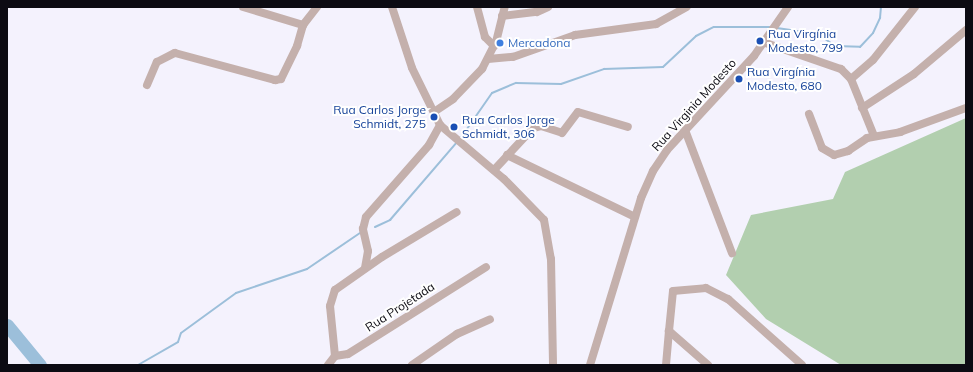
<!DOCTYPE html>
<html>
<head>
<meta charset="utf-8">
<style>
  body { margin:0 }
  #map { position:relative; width:973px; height:372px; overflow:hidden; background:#f4f2fd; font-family:Mulish,sans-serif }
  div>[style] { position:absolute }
  .forest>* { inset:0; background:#b2cfaf }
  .stream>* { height:2px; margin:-1px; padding:0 1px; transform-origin:1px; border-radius:1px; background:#9cbfda }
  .river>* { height:13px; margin:-6.5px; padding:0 6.5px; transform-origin:6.5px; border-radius:6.5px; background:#9cbfda }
  .street>* { height:8px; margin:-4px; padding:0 4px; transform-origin:4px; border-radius:4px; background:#c4b0ac }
  .dots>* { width:11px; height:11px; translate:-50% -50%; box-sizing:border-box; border:2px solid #fff; border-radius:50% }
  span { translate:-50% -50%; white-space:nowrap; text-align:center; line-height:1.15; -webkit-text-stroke:4px #fff; paint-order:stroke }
  .transit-label { font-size:12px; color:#164399 }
  .left { translate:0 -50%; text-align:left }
  .right { translate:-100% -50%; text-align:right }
  .shop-label { font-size:12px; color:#366cbe }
  .street-label { font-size:12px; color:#0c0b13 }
  .frame { position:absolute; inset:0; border:8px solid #0c0b13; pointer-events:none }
</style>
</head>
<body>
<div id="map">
  <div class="forest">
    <i style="clip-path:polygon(966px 118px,966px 365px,841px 365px,766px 319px,726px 275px,751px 215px,833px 199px,845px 172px)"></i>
  </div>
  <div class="stream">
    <i style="left:777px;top:28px;width:41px;rotate:8.3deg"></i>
    <i style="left:818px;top:34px;width:21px;rotate:35deg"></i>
    <i style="left:835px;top:46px;width:25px;rotate:2deg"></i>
    <i style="left:860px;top:47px;width:19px;rotate:-47deg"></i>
    <i style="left:873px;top:33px;width:17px;rotate:-65deg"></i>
    <i style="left:880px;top:18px;width:11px;rotate:-85deg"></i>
    <i style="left:460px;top:139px;width:56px;rotate:-55.2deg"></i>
    <i style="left:492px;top:93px;width:26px;rotate:-23deg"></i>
    <i style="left:516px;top:83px;width:45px;rotate:1.3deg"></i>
    <i style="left:561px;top:84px;width:46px;rotate:-19.2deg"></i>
    <i style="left:604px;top:69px;width:59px;rotate:-1.9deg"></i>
    <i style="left:663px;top:67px;width:45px;rotate:-43.2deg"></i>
    <i style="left:696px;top:36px;width:20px;rotate:-27deg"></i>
    <i style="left:714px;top:27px;width:56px"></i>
    <i style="left:375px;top:227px;width:17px;rotate:-25deg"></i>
    <i style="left:390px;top:220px;width:103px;rotate:-49.3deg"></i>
    <i style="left:138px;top:365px;width:46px;rotate:-29.9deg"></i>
    <i style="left:178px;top:342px;width:9px;rotate:-72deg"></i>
    <i style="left:181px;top:333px;width:68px;rotate:-36deg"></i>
    <i style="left:236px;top:293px;width:75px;rotate:-18.7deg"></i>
    <i style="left:307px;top:269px;width:64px;rotate:-34.2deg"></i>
  </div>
  <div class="river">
    <i style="left:7px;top:325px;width:52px;rotate:50.5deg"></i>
  </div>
  <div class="street">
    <i style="left:243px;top:7px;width:63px;rotate:16.7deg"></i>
    <i style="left:392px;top:7px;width:64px;rotate:71.8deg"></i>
    <i style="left:412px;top:68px;width:64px;rotate:63.8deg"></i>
    <i style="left:440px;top:125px;width:84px;rotate:40.2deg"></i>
    <i style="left:504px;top:179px;width:57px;rotate:45.7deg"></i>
    <i style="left:544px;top:220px;width:40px;rotate:80deg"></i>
    <i style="left:551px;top:259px;width:106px;rotate:88.9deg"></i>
    <i style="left:477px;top:7px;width:31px;rotate:75deg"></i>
    <i style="left:485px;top:37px;width:13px;rotate:45deg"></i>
    <i style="left:502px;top:16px;width:35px;rotate:-7deg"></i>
    <i style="left:537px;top:12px;width:12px;rotate:-24deg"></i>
    <i style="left:763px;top:42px;width:83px;rotate:19.1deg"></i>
    <i style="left:841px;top:69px;width:14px;rotate:45deg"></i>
    <i style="left:851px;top:79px;width:61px;rotate:68deg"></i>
    <i style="left:488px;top:59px;width:25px;rotate:-5deg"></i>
    <i style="left:513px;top:57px;width:66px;rotate:-19.5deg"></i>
    <i style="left:575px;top:35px;width:82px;rotate:-7.7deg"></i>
    <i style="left:656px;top:24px;width:35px;rotate:-29deg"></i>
    <i style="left:851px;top:79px;width:29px;rotate:-41deg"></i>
    <i style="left:873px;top:60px;width:68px;rotate:-51.6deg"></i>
    <i style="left:147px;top:85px;width:25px;rotate:-67deg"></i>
    <i style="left:157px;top:62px;width:20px;rotate:-27deg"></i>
    <i style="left:175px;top:53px;width:104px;rotate:15.1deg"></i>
    <i style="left:275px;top:80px;width:6px;rotate:-9deg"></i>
    <i style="left:281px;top:79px;width:37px;rotate:-64deg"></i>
    <i style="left:297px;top:46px;width:22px;rotate:-74deg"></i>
    <i style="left:303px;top:25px;width:23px;rotate:-52deg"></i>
    <i style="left:862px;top:108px;width:62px;rotate:-33.2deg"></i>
    <i style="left:914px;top:74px;width:68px;rotate:-40.2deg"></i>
    <i style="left:434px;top:112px;width:23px;rotate:-34deg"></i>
    <i style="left:453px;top:99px;width:42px;rotate:-46deg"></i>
    <i style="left:482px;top:69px;width:30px;rotate:-63deg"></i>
    <i style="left:496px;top:42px;width:36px;rotate:-76deg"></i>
    <i style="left:809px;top:114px;width:36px;rotate:69deg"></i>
    <i style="left:822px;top:148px;width:14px;rotate:30deg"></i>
    <i style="left:834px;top:155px;width:15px;rotate:-16deg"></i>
    <i style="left:848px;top:151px;width:23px;rotate:-34deg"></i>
    <i style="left:867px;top:138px;width:34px;rotate:-10deg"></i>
    <i style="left:900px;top:132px;width:70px;rotate:-20deg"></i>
    <i style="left:685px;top:130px;width:132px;rotate:69.1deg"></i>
    <i style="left:507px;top:155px;width:142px;rotate:25.8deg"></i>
    <i style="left:494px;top:170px;width:57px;rotate:-47.1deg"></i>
    <i style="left:533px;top:128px;width:8px;rotate:-14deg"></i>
    <i style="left:541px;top:126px;width:22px;rotate:18deg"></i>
    <i style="left:562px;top:133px;width:26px;rotate:-53deg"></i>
    <i style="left:578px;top:112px;width:52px;rotate:16.7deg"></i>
    <i style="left:365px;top:268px;width:17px;rotate:-80deg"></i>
    <i style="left:368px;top:251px;width:23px;rotate:-103deg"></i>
    <i style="left:363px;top:229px;width:12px;rotate:-76deg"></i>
    <i style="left:366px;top:217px;width:96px;rotate:-48.8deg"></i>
    <i style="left:429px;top:145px;width:23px;rotate:-61deg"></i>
    <i style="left:335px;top:356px;width:50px;rotate:-95.7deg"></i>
    <i style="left:330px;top:306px;width:17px;rotate:-73deg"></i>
    <i style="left:335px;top:290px;width:57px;rotate:-35.1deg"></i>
    <i style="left:382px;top:257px;width:87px;rotate:-31deg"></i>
    <i style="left:328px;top:365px;width:11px;rotate:-52deg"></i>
    <i style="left:335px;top:356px;width:13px;rotate:-9deg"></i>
    <i style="left:348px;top:354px;width:163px;rotate:-32.2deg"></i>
    <i style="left:412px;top:365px;width:55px;rotate:-34.6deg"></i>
    <i style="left:457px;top:334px;width:36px;rotate:-24deg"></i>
    <i style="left:590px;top:365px;width:175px;rotate:-73deg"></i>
    <i style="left:641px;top:198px;width:30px;rotate:-66deg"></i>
    <i style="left:653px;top:171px;width:25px;rotate:-56deg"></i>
    <i style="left:667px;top:150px;width:128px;rotate:-47.2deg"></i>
    <i style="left:754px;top:56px;width:60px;rotate:-55.2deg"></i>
    <i style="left:666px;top:365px;width:34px;rotate:-85deg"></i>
    <i style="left:708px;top:365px;width:52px;rotate:-138.9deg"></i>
    <i style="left:669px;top:331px;width:40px;rotate:-84.3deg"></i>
    <i style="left:673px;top:291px;width:33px;rotate:-5deg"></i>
    <i style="left:706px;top:288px;width:25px;rotate:27deg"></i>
    <i style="left:728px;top:299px;width:99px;rotate:41.7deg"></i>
  </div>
  <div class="dots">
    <i style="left:760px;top:41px;background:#1a4fb4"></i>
    <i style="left:500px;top:43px;background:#3f7fe0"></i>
    <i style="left:739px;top:79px;background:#1a4fb4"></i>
    <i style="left:434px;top:117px;background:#1a4fb4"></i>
    <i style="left:454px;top:127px;background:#1a4fb4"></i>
  </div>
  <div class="transit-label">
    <span class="left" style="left:768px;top:41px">Rua Virgínia<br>Modesto, 799</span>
    <span class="left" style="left:747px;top:79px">Rua Virgínia<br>Modesto, 680</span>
    <span class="right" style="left:426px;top:117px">Rua Carlos Jorge<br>Schmidt, 275</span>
    <span class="left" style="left:462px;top:127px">Rua Carlos Jorge<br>Schmidt, 306</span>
  </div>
  <div class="shop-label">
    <span class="left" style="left:508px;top:43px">Mercadona</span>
  </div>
  <div class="street-label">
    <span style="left:694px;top:105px;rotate:-48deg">Rua Virginia Modesto</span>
    <span style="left:400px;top:307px;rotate:-33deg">Rua Projetada</span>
  </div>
  <div class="frame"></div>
</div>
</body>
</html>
